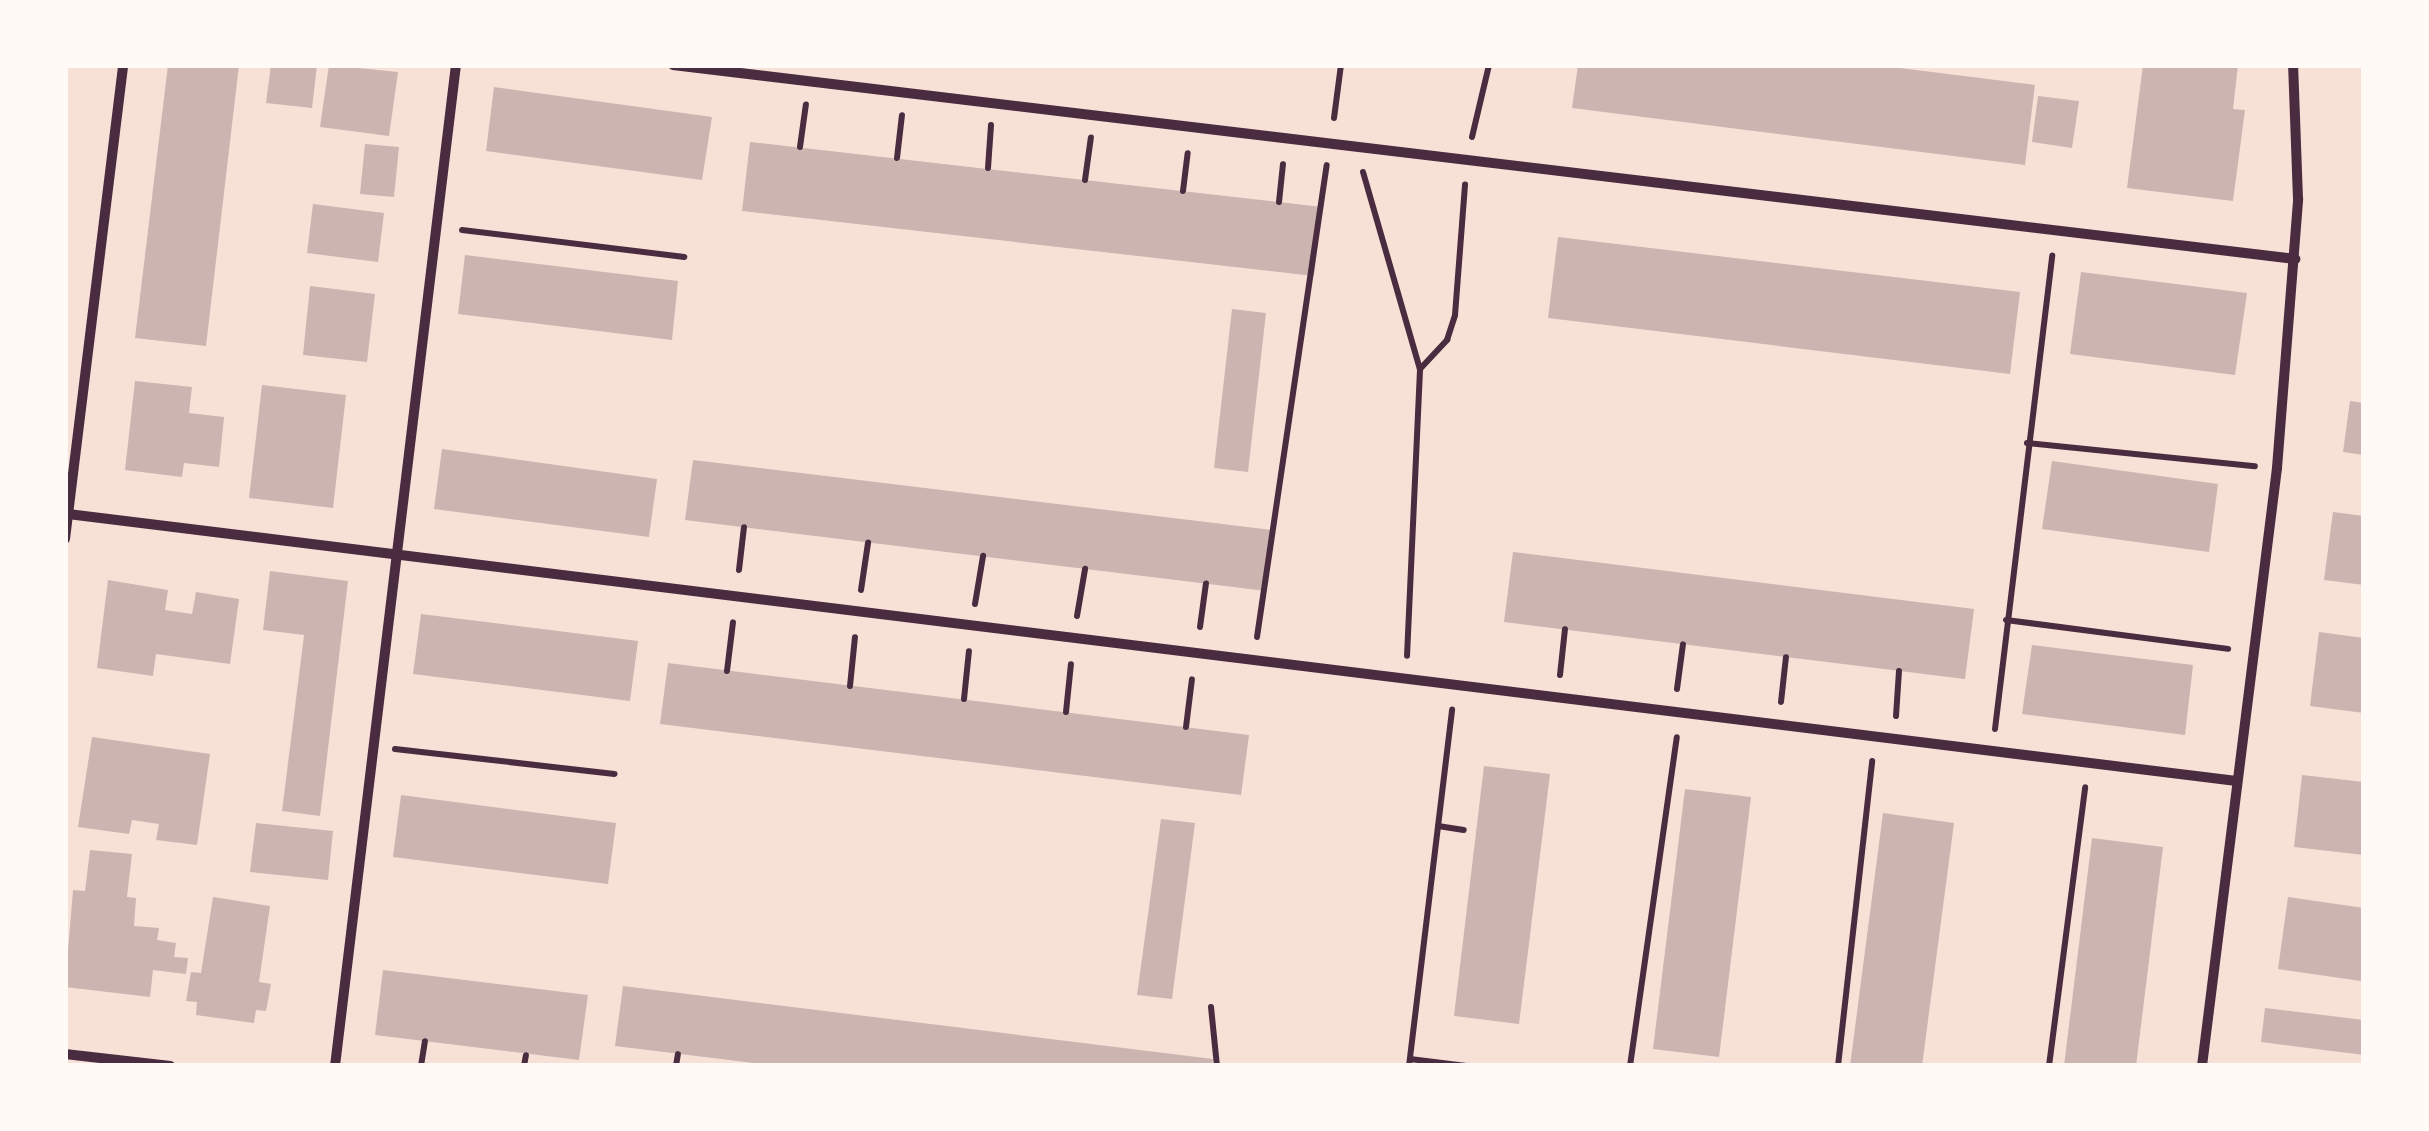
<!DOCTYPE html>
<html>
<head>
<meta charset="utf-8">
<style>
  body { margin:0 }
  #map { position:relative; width:2429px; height:1131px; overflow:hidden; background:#f7e1d7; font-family:Figtree,sans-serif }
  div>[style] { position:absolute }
  .building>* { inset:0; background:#ccb4b1 }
  .path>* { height:6px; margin:-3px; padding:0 3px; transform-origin:3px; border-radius:3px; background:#4a2c40 }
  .minor>* { height:10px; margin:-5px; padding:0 5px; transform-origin:5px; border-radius:5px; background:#4a2c40 }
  span { translate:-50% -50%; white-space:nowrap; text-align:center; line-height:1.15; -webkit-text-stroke:8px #fffaf5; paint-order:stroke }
  .frame { position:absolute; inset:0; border:68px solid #fffaf5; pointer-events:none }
</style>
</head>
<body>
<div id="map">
  <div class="building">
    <i style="clip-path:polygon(168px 65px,239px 65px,206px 346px,135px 338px)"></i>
    <i style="clip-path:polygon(271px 65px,317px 65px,312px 108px,266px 103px)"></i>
    <i style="clip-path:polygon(329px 65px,398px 72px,389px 136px,320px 127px)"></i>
    <i style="clip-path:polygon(1578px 65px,1876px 65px,2035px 85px,2025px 165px,1572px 108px)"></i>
    <i style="clip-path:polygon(2143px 65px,2238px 65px,2233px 109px,2245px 110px,2233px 201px,2127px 188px)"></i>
    <i style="clip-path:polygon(494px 87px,712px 117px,702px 180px,486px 151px)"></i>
    <i style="clip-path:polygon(2038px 96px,2079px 101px,2072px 148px,2032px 142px)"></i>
    <i style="clip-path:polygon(750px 142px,1322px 207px,1314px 276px,742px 211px)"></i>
    <i style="clip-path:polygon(365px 144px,399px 147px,394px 197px,360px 194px)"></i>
    <i style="clip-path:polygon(313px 204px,384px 213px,378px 262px,307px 253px)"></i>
    <i style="clip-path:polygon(1558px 237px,2020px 292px,2010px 374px,1548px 318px)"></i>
    <i style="clip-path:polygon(465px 255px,678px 281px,672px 340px,458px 314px)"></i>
    <i style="clip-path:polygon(2081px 272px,2247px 293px,2235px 375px,2070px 354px)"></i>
    <i style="clip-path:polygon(310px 286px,375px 294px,367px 362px,303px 355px)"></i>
    <i style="clip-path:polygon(1232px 309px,1266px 313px,1248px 472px,1214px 468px)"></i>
    <i style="clip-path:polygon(135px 381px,192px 387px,189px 413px,224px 417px,219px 467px,184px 463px,182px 477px,125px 470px)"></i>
    <i style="clip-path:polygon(262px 385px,346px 395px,333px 508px,249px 498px)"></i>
    <i style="clip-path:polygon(2350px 401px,2364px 403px,2364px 455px,2343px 452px)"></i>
    <i style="clip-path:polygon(442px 449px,657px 479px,649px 537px,434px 509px)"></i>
    <i style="clip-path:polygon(693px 460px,1273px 530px,1266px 591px,685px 520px)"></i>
    <i style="clip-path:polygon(2052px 461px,2218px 484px,2209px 552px,2042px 529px)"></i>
    <i style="clip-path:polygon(2333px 512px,2364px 516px,2364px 585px,2324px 580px)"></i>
    <i style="clip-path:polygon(1513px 552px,1974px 609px,1965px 679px,1504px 622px)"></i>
    <i style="clip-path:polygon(270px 571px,348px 581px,320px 816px,282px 811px,304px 635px,263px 630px)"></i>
    <i style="clip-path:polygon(108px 580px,168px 590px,165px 610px,192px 614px,196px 592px,239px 599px,230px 664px,156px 654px,153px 676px,97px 668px)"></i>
    <i style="clip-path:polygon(421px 614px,638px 641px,630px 701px,413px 674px)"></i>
    <i style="clip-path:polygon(2319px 632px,2364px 638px,2364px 713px,2310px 706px)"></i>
    <i style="clip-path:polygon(2032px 645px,2193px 665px,2185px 735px,2022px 714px)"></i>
    <i style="clip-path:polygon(668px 663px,1249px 735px,1241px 795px,660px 724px)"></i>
    <i style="clip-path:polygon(92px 737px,210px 754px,197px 845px,156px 840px,159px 824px,132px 820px,129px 834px,78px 827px)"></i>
    <i style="clip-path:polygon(1484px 766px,1550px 774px,1519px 1024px,1454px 1016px)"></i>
    <i style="clip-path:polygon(2302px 775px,2364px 782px,2364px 855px,2294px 847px)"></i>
    <i style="clip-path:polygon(1685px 789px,1751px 797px,1719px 1057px,1653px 1049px)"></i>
    <i style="clip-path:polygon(401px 795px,616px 823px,608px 884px,393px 857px)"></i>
    <i style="clip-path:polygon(1883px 813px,1954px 823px,1922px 1066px,1850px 1066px)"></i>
    <i style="clip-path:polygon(1161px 819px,1195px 823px,1172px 999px,1137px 995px)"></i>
    <i style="clip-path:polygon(256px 823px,333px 831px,328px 880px,250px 872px)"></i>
    <i style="clip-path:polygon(2092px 838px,2163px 847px,2136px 1066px,2064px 1066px)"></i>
    <i style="clip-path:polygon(90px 850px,132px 854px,127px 897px,136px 898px,134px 926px,159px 928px,157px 940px,176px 943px,174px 957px,188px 958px,186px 974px,153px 970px,150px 997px,65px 987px,73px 890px,85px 891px)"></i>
    <i style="clip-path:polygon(213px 897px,270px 906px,259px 982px,271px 984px,266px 1011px,256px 1010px,254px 1023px,196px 1015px,197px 1002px,186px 1001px,191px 972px,201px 973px)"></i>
    <i style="clip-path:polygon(2288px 897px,2364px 908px,2361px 981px,2278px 969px)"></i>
    <i style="clip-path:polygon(383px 970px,588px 995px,579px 1060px,375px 1035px)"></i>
    <i style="clip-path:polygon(623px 986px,1213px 1059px,1212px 1066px,779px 1066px,615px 1046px)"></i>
    <i style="clip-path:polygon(2265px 1008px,2364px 1020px,2364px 1055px,2261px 1042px)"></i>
  </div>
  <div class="path">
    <i style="left:1334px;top:118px;width:53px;rotate:-82.5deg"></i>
    <i style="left:1472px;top:137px;width:74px;rotate:-76.7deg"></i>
    <i style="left:800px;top:147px;width:43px;rotate:-82.1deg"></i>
    <i style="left:897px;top:158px;width:43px;rotate:-83.4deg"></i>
    <i style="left:988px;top:168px;width:43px;rotate:-86deg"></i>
    <i style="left:1363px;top:172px;width:206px;rotate:73.9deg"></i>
    <i style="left:1420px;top:370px;width:286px;rotate:92.6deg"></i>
    <i style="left:1085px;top:180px;width:43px;rotate:-82.1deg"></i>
    <i style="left:1183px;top:191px;width:38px;rotate:-83deg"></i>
    <i style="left:1279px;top:202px;width:38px;rotate:-84deg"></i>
    <i style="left:462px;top:230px;width:224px;rotate:6.9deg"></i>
    <i style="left:1420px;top:369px;width:40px;rotate:-47deg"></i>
    <i style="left:1447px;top:340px;width:26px;rotate:-72deg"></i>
    <i style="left:1455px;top:315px;width:131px;rotate:-85.6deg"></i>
    <i style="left:2027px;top:443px;width:229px;rotate:5.8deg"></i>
    <i style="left:739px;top:570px;width:43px;rotate:-83.4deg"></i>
    <i style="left:861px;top:590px;width:48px;rotate:-81.5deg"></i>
    <i style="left:975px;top:604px;width:49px;rotate:-80.5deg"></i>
    <i style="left:1077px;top:616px;width:48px;rotate:-80.3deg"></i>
    <i style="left:2006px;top:620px;width:224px;rotate:7.4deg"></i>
    <i style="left:1200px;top:627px;width:44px;rotate:-82.2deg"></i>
    <i style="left:1257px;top:637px;width:477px;rotate:-81.6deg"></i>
    <i style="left:727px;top:671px;width:49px;rotate:-83deg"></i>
    <i style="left:1560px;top:675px;width:46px;rotate:-83.8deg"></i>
    <i style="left:850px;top:686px;width:49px;rotate:-84.2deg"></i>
    <i style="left:1677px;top:689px;width:45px;rotate:-82.4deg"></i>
    <i style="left:964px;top:699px;width:48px;rotate:-84.1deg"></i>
    <i style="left:1781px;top:702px;width:45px;rotate:-83.7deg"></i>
    <i style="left:1066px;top:712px;width:48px;rotate:-84.1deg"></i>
    <i style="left:1896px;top:716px;width:45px;rotate:-86.2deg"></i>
    <i style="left:1186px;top:727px;width:48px;rotate:-82.9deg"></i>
    <i style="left:1995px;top:729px;width:477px;rotate:-83.1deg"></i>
    <i style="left:395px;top:749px;width:221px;rotate:6.5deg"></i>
    <i style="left:1438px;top:826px;width:26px;rotate:9deg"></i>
    <i style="left:1211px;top:1007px;width:59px;rotate:84.2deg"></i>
    <i style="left:1410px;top:1059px;width:57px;rotate:7deg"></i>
    <i style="left:421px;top:1066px;width:25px;rotate:-81deg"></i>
    <i style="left:524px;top:1066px;width:11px;rotate:-80deg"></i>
    <i style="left:676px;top:1066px;width:12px;rotate:-81deg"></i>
    <i style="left:1409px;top:1066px;width:359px;rotate:-83.1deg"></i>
    <i style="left:1630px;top:1066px;width:332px;rotate:-81.9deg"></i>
    <i style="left:1838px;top:1066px;width:307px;rotate:-83.6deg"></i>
    <i style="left:2049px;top:1066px;width:281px;rotate:-82.6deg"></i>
  </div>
  <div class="minor">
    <i style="left:673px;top:65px;width:1634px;rotate:6.82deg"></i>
    <i style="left:68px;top:514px;width:2185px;rotate:7.02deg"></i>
    <i style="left:65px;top:539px;width:478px;rotate:-83deg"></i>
    <i style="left:65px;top:1054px;width:106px;rotate:6.5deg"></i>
    <i style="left:335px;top:1066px;width:1008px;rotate:-83.11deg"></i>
    <i style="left:2202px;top:1066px;width:603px;rotate:-82.85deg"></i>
    <i style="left:2277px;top:468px;width:270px;rotate:-85.5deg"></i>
    <i style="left:2298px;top:199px;width:134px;rotate:-92.1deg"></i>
  </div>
  <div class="frame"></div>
</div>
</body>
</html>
